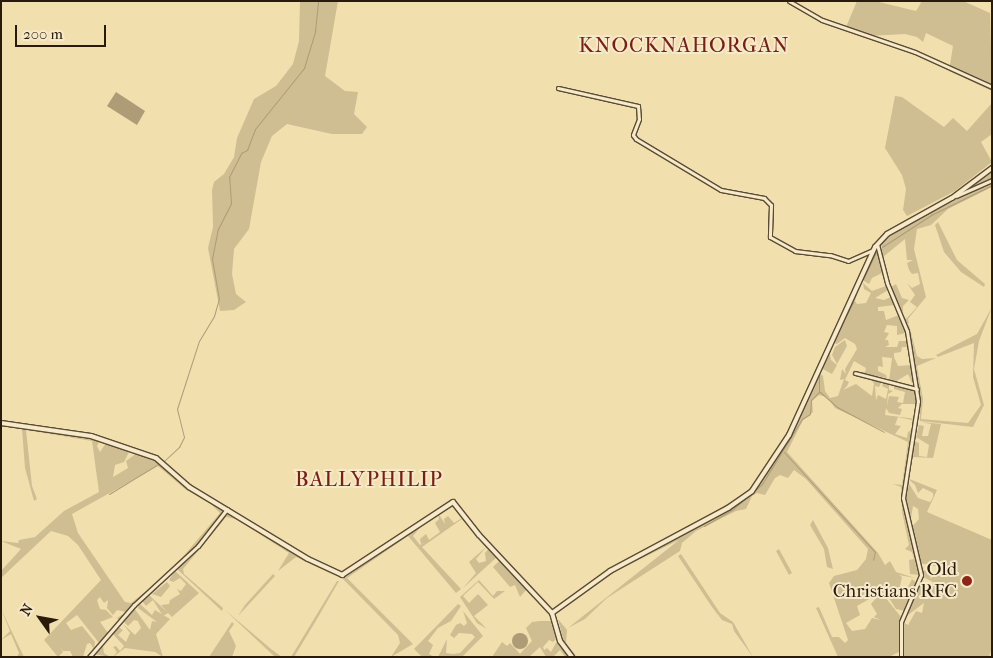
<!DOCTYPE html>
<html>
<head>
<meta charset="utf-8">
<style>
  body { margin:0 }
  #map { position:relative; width:993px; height:658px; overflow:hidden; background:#f1dfae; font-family:"IM FELL French Canon",serif }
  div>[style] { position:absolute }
  .green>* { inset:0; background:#cfbe92 }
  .water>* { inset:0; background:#ad9c76 }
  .round { border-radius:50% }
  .stream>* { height:1px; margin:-0.5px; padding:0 0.5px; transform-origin:0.5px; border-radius:0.5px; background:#ad9c76 }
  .roads { filter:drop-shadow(1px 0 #5b4b33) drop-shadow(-1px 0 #5b4b33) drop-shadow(0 1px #5b4b33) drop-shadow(0 -1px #5b4b33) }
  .minor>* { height:3px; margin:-1.5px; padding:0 1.5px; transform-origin:1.5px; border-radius:1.5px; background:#f6eaca }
  .tertiary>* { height:4px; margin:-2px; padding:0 2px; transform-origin:2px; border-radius:2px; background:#f6eaca }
  .dots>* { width:14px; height:14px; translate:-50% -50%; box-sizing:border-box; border:2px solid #f6eaca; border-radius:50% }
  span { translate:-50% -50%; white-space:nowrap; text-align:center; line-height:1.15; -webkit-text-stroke:4px #f6eaca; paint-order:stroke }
  .poi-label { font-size:19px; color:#291a0a }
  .right { translate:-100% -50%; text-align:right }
  .quarter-label { font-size:21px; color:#7a1f14; letter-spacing:1px }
  .frame { position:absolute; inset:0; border:2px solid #291a0a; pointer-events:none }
  .north { position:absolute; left:15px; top:593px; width:50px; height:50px; -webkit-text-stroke:4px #f6eaca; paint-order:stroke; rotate:302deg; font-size:14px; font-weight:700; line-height:20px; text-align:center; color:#291a0a }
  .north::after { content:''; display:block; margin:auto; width:18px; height:22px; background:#291a0a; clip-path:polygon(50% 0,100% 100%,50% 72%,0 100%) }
  .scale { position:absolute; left:15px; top:25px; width:91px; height:22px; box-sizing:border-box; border:2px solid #291a0a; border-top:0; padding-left:6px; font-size:15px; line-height:18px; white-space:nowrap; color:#291a0a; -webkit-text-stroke:4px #f6eaca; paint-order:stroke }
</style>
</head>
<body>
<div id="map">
  <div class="green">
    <i style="clip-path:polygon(300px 1px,338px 1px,325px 76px,345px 91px,358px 92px,354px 114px,367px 127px,362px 134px,332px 134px,287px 124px,272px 136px,261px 162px,249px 229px,234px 249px,232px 274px,236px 294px,246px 302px,234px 310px,220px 311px,208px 248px,213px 227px,212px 190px,214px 182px,224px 174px,234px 157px,237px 138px,254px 99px,276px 86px,293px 64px,299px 41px)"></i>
    <i style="clip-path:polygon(857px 1px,875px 1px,916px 11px,922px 1px,963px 1px,990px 13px,992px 91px,949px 71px,953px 46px,926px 33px,923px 42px,917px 37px,905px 34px,868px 36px,846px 27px)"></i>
    <i style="clip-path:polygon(895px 96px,902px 97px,944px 127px,953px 118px,967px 131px,992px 103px,992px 134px,981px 142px,992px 162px,955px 191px,907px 216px,903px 210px,906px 189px,902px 175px,885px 148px)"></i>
    <i style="clip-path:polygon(992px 169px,992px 179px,961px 194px)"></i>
    <i style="clip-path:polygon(992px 181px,992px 187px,948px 209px,931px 225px,917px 229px,914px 249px,926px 297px,908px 319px,909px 324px,905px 323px,903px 315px,906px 319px,917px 307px,910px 302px,915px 295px,907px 283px,912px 288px,920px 284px,918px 273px,912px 274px,909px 270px,907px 263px,913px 260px,907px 260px,905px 239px,883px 257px,881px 243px,888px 235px)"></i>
    <i style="clip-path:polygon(938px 222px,957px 260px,985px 284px,984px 287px,961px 272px,944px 252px,935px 225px)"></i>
    <i style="clip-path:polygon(877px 248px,888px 290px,875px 298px,884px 300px,891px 297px,895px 305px,878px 307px,878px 311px,884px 311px,886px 320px,899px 315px,906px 333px,897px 335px,897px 326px,887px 325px,884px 332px,889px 333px,885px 340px,888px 340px,889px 345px,885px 347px,897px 347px,899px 341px,908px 341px,908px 347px,902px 347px,901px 352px,894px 353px,894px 357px,898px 366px,911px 365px,914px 382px,912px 383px,908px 374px,895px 382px,914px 387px,889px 381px,892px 358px,882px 357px,883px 367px,878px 366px,878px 371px,886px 375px,887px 378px,856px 372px,865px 372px,866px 368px,854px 361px,845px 380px,849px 382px,847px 386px,843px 390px,856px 384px,872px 396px,874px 384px,871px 378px,881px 383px,879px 387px,875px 386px,876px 400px,878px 395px,886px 399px,888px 389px,882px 386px,884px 382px,889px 383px,889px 390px,893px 391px,888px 394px,887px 406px,889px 396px,899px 397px,897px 402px,903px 403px,905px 392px,894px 389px,894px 384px,916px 392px,917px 404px,902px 404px,898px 408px,902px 409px,900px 415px,889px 413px,886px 408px,885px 415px,916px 419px,915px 426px,912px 425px,912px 420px,898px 417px,895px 425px,901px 426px,895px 434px,907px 438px,908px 432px,913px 429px,902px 498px,920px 575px,910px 574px,909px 560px,914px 559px,912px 552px,905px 549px,909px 545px,902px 512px,901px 487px,893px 484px,902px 485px,908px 442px,835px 408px,827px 397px,819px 395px,812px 401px,813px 412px,803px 420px,787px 452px,878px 553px,885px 565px,890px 561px,896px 572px,915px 578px,899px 575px,902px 577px,900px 586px,906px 591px,912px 579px,918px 584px,905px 611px,896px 609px,887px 595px,878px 594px,857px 606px,860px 615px,846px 623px,852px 631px,865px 629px,872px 618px,881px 620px,874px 617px,877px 614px,871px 604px,877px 597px,885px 597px,901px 617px,899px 652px,889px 657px,838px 657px,816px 608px,819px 607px,832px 637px,839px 637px,845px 643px,848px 640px,829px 583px,834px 576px,857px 570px,866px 559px,868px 549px,806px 479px,794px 470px,788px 478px,780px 475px,775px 478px,765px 495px,757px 493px,752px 496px,746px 509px,736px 511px,696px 531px,682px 543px,680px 551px,607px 598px,585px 619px,568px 628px,679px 540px,616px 571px,556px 614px,597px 582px,759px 485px,791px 435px,818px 372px,823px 376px,825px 391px,830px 398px,838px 396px,844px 379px,840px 380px,842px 369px,846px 374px,845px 369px,857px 349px,855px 344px,845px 338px,837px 344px,831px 342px,860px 284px,855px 301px,857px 304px,866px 303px,871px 293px,864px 289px,863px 283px,872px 291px,886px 286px,882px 273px,872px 278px,869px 284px,861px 279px)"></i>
    <i style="clip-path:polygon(896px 284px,902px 298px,909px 300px,903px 306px,903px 313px,890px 288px)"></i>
    <i style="clip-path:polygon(992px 307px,979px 341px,974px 369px,984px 405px,973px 427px,920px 421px,919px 397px,907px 326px,909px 325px,917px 356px,922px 359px,936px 358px,917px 366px,923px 399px,921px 419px,968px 423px,981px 405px,973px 377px,974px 343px,938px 357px,936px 355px,977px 334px)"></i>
    <i style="clip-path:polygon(845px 340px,847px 346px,837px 364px,832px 355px,835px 347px)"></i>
    <i style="clip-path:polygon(829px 348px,831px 360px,837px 365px,832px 374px,821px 368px)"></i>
    <i style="clip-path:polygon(920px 422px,941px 424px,933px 458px,913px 457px,907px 478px,937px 490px,927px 512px,992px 540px,992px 647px,989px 657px,902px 657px,903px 622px,908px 625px,916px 611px,922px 613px,924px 603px,904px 618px,922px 581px,921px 592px,923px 589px,929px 592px,933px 582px,923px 577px,923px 570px,929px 572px,931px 579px,934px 572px,940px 575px,945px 568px,920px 563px,911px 528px,919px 519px,918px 509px,913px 506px,910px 524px,905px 500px,908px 482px,918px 498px,930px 502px,933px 497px,933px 493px,923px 488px,918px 493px,915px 485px,907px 478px,915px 441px,919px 443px,919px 456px,927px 457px,929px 445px,916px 437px,919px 425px,924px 426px,922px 436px,928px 436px,931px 424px)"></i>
    <i style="clip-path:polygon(1px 424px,97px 439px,104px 443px,99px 442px,97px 446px,100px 452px,106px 443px,129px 452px,124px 462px,115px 465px,113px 477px,128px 468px,126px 461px,137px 453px,159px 461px,172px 477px,224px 510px,197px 545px,170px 572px,220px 513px,211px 504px,185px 489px,158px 466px,72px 514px,78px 533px,125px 602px,131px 603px,169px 573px,126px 612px,117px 610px,113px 615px,117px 618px,123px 614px,119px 620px,113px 615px,107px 608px,108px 600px,104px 603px,100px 597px,97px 600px,100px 609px,106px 610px,113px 617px,100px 622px,108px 633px,99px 643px,77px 615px,66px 623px,71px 630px,82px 626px,95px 642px,94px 649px,90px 643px,87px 644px,83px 657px,73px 657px,70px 651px,63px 651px,60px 647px,63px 652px,58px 657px,44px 640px,101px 580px,78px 545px,68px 536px,51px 531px,1px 578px,1px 571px,21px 549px,1px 541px,18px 543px,19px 540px,35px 537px,64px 511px,99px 492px,92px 441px,26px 430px,32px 486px,37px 499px,34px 501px,25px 468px,22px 429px)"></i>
    <i style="clip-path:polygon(229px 512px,307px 561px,338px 577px,296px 557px,278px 571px,289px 553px,236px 519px,226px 517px,183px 569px,184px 574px,223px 608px,222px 611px,177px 569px)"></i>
    <i style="clip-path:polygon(438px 513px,445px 524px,444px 519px,448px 516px,454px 523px,462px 518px,460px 513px,487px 546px,476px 559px,479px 563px,486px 561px,485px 553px,489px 548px,497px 557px,463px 588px,476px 573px,469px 562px,486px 547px,462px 519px,422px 547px,461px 589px,456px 593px,408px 536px,347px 578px,413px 644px,391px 657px,400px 643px,398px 635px,343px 579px,424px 523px,413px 536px,420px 545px,424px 543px,421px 544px,420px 539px,426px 534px,429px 540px,440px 532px,435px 523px,439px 519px)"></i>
    <i style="clip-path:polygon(813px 520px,828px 548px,833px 569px,827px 567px,824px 549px,810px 525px)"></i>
    <i style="clip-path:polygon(779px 549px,792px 573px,789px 575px,776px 551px)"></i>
    <i style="clip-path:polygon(681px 554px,720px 613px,733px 622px,753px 657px,734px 631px,732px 624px,722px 620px,712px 607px,678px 556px)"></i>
    <i style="clip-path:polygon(500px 560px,527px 589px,520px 597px,515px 585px,510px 587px,493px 567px)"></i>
    <i style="clip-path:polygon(175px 571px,199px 593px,172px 617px,168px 613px,163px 616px,153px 600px,146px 606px,142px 601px,148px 594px,167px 612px,161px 605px,169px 604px,170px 600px,180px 594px,177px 589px,181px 591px,186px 584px,180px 578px,173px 582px,169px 580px)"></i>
    <i style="clip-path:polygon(273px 574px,275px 576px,238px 616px,245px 605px)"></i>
    <i style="clip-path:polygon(479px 580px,493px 596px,497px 591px,505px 591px,494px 599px,478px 582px,463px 596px,469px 603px,478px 594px,488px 605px,474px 616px,487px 629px,477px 623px,460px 597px)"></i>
    <i style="clip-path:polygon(337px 581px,339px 581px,314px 624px,294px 657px,291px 657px)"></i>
    <i style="clip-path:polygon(167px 582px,170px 586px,161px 597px,152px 594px)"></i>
    <i style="clip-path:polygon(139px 603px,152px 615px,155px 610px,170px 619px,156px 634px,163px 657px,155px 652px,125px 648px,113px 657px,117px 652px,113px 647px,116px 646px,120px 651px,124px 646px,112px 633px,118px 627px,123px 630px,118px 635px,126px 642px,130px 633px,123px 624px,135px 635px,141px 628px,138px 621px,134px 620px,128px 626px,124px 622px,134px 608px,150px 630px,152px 621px,157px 622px,138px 608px)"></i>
    <i style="clip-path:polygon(458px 604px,461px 606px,451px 621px,438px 628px,428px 641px,433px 645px,429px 654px,435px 657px,422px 657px,414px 649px)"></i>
    <i style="clip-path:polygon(1px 609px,11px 630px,24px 657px,17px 657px,19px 653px,11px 634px,1px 640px,10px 631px)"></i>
    <i style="clip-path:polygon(225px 610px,271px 649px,282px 657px,275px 657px)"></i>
    <i style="clip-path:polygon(463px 611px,483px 636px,462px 657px,438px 657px,447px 639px,446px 653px,453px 654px,460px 653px,475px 637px,472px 634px,459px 633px,454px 638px,450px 635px,456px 625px,460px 623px,464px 626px,467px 623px)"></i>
    <i style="clip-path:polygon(558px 619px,567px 630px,566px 643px,577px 657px,565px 647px)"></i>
    <i style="clip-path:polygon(540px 621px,554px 621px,558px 637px,553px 642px,549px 640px,543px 647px,544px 650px,547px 648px,551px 652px,558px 639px,570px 657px,565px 657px,560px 650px,553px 657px,546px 657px,540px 647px,529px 657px,492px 657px,502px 642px,507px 646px,510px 643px,520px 654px,532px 641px,526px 628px,532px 622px)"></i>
    <i style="clip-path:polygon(232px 622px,234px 624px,229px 631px,236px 646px,232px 657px,209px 657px)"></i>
    <i style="clip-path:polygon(103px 646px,104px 653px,110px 657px,94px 654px,91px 657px,99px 647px)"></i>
  </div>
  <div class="water">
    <i style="clip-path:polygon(116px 92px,145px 111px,137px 125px,107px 106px)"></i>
    <i class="round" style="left:512px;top:633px;width:16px;height:16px"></i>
  </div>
  <div class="stream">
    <i style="left:882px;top:247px;width:59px;rotate:-33.1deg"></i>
    <i style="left:931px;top:215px;width:68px;rotate:-26.2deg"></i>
    <i style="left:863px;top:279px;width:32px;rotate:-64deg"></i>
    <i style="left:846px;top:316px;width:16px;rotate:-63deg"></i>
    <i style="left:840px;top:328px;width:10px;rotate:-66deg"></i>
    <i style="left:820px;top:392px;width:23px;rotate:41deg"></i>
    <i style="left:837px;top:407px;width:53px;rotate:28deg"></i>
    <i style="left:784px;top:452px;width:135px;rotate:47.7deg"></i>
    <i style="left:875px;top:552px;width:8px;rotate:104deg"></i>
    <i style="left:164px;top:461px;width:21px;rotate:-43deg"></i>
    <i style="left:179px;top:447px;width:11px;rotate:-63deg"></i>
    <i style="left:184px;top:437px;width:29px;rotate:-104deg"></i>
    <i style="left:177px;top:409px;width:71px;rotate:-72.1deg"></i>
    <i style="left:199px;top:341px;width:29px;rotate:-59deg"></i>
    <i style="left:214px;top:316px;width:18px;rotate:-74deg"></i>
    <i style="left:219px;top:299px;width:41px;rotate:-99.9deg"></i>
    <i style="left:212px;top:259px;width:31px;rotate:-79deg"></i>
    <i style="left:218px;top:229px;width:29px;rotate:-63deg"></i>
    <i style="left:231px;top:203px;width:26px;rotate:-94deg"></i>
    <i style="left:229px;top:177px;width:27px;rotate:-63deg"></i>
    <i style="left:241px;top:153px;width:7px;rotate:-27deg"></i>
    <i style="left:247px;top:150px;width:22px;rotate:-69deg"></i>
    <i style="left:255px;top:129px;width:78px;rotate:-51.2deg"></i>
    <i style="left:304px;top:68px;width:39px;rotate:-73deg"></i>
    <i style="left:315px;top:31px;width:30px;rotate:-84deg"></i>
    <i style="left:109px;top:494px;width:60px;rotate:-31.3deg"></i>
    <i style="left:704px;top:526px;width:32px;rotate:-30deg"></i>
    <i style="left:732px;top:510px;width:40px;rotate:-41deg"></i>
    <i style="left:762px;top:484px;width:76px;rotate:-58.4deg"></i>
    <i style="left:802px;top:419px;width:9px;rotate:-32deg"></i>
    <i style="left:810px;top:414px;width:14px;rotate:-86deg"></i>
    <i style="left:811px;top:400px;width:11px;rotate:-45deg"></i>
    <i style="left:819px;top:392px;width:18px;rotate:-90deg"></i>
  </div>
  <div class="roads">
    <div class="minor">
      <i style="left:789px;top:1px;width:38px;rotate:30deg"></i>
      <i style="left:822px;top:20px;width:98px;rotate:19deg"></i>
      <i style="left:915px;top:52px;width:85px;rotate:24.4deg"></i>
      <i style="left:558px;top:88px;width:82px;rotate:12.7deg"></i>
      <i style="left:638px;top:106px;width:13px;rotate:86deg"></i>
      <i style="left:639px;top:119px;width:17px;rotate:111deg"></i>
      <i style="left:633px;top:135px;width:5px;rotate:53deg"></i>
      <i style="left:636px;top:139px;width:99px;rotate:31deg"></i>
      <i style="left:721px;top:190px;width:44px;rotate:10.5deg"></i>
      <i style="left:764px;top:198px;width:10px;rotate:45deg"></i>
      <i style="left:771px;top:205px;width:32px;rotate:92deg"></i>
      <i style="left:770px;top:237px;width:29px;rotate:29deg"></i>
      <i style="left:795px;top:251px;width:35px;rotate:7deg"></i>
      <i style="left:830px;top:255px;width:19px;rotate:18deg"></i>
      <i style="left:848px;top:261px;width:27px;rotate:-24deg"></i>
      <i style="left:956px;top:196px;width:39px;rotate:-24deg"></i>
      <i style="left:877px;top:244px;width:40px;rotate:75.6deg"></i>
      <i style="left:887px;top:283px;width:52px;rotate:67.4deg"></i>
      <i style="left:907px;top:331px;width:71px;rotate:81.1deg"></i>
      <i style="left:918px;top:401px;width:98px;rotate:98.8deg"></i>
      <i style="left:903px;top:498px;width:79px;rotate:76.8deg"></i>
      <i style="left:921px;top:575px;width:51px;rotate:113.1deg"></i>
      <i style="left:901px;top:622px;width:35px;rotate:90deg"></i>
      <i style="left:855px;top:373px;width:64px;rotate:14.5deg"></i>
      <i style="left:89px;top:657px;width:69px;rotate:-49.1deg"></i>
      <i style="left:134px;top:605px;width:87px;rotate:-42.7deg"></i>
      <i style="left:198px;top:546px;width:47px;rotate:-51.9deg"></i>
    </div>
    <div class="tertiary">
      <i style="left:1px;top:423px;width:91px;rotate:8.2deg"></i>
      <i style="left:91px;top:436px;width:69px;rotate:18.7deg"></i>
      <i style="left:156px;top:458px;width:44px;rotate:41.3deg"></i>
      <i style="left:189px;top:487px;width:139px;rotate:31.2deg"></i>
      <i style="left:308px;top:559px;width:38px;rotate:25deg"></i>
      <i style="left:342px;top:575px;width:133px;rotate:-33.3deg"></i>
      <i style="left:453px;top:502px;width:42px;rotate:51.8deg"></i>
      <i style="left:479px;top:535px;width:107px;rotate:46.9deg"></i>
      <i style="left:552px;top:613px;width:29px;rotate:74deg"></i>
      <i style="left:560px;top:641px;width:20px;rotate:53deg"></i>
      <i style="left:552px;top:613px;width:72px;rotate:-35.9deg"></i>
      <i style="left:610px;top:571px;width:134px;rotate:-28.1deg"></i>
      <i style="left:728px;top:508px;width:29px;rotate:-35deg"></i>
      <i style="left:752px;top:491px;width:67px;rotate:-56.5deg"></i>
      <i style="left:789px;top:435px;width:207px;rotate:-65.4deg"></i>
      <i style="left:875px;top:247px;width:18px;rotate:-47deg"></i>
      <i style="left:887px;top:234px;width:74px;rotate:-29deg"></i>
      <i style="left:952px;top:198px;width:50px;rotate:-36.9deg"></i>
    </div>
  </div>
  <div class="dots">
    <i style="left:967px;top:581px;background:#8f2418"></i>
  </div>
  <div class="poi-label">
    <span class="right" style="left:957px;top:581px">Old<br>Christians RFC</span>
  </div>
  <div class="quarter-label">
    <span style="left:684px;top:45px">KNOCKNAHORGAN</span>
    <span style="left:369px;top:479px">BALLYPHILIP</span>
  </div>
  <div class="frame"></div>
  <div class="north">N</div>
  <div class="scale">200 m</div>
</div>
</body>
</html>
